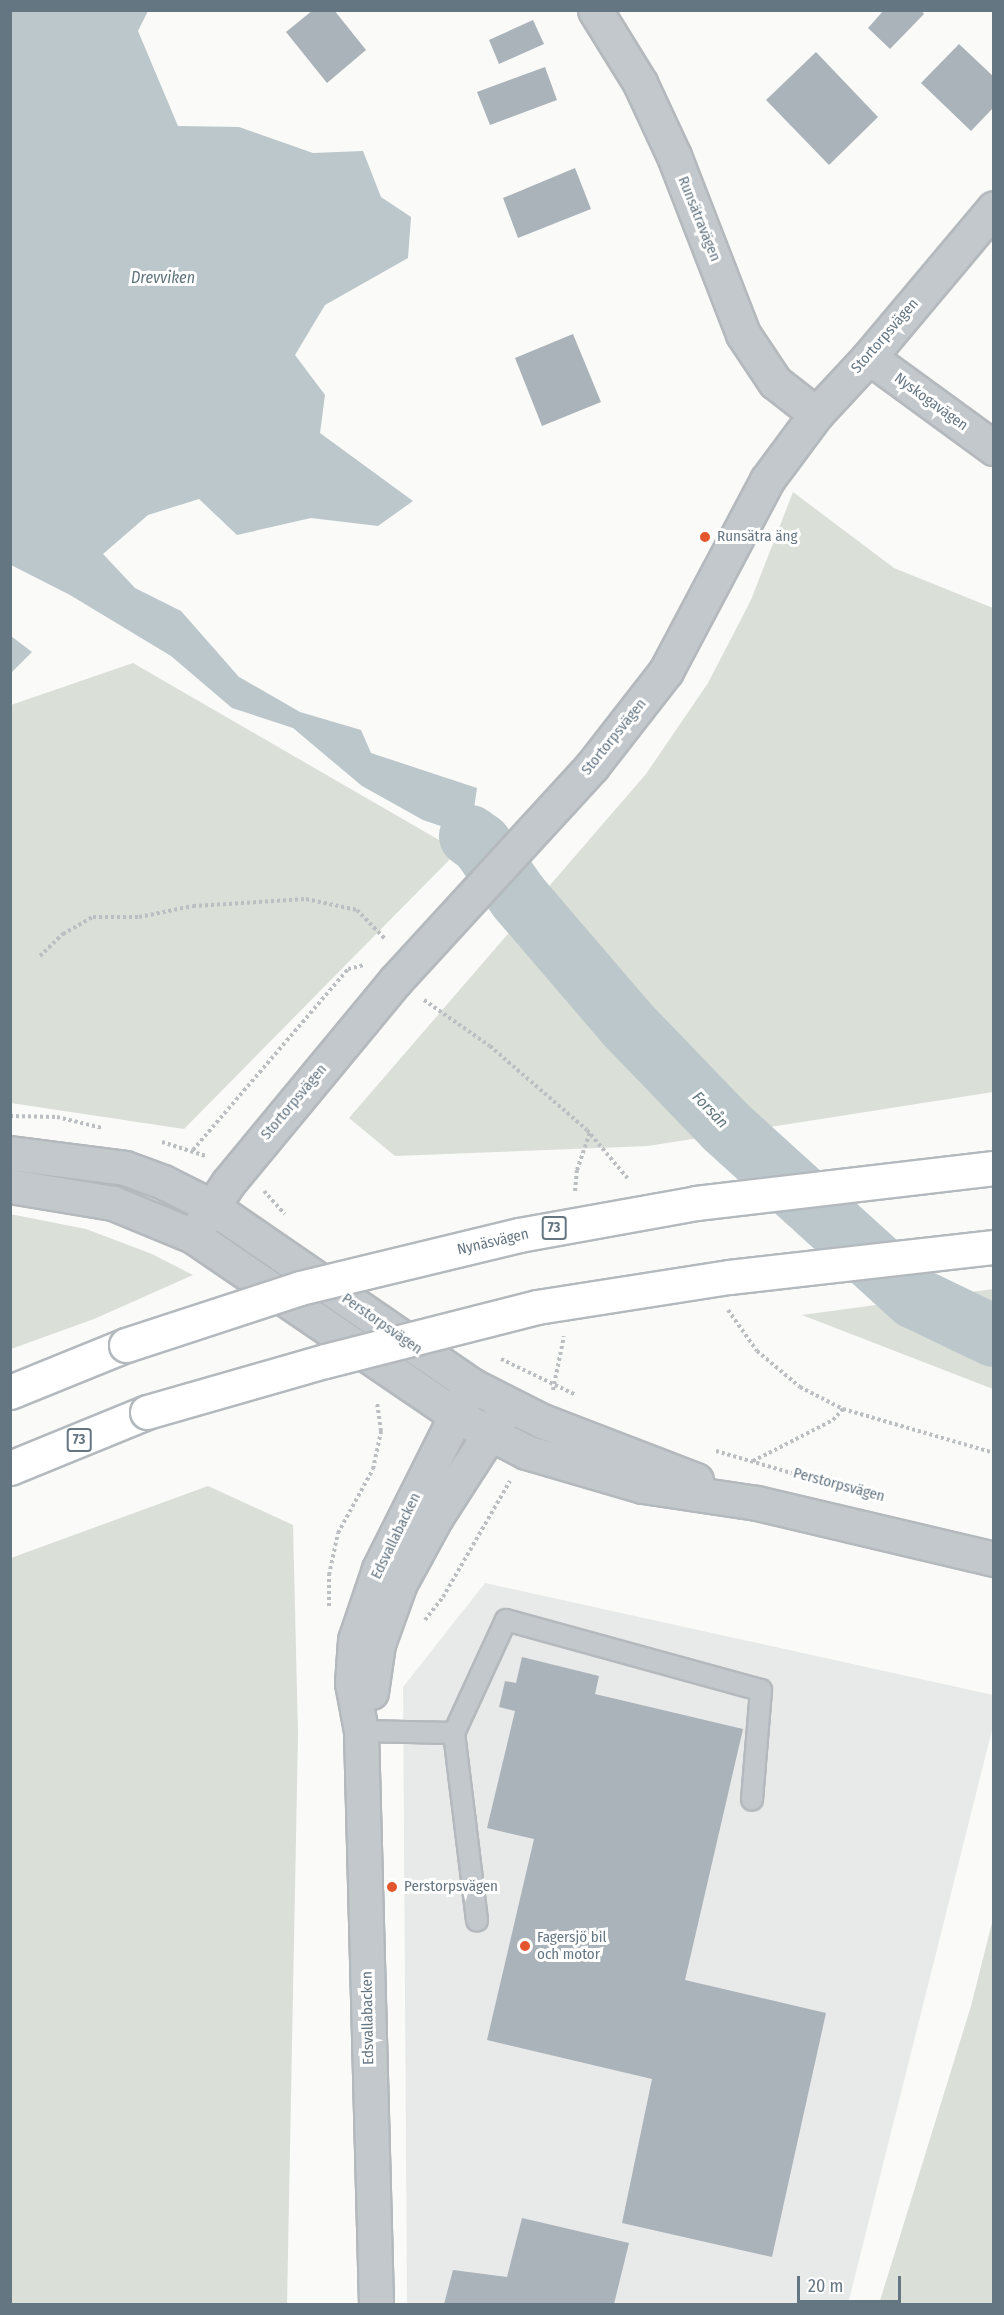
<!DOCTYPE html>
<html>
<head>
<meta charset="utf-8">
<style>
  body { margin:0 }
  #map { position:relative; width:1004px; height:2315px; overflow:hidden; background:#fafaf8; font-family:"Fira Sans Condensed",sans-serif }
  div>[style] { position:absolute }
  .built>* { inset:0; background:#e8e9e9 }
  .green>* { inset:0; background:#dadfd7 }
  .water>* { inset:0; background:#bbc7cb }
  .river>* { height:62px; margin:-31px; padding:0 31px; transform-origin:31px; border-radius:31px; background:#bbc7cb }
  .building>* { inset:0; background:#aab3b9 }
  .path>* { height:4px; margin-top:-2px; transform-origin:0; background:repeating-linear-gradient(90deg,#bbbfc2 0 3px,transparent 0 6px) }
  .roads { filter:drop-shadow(2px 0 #b4b9bd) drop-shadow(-2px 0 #b4b9bd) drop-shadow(0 2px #b4b9bd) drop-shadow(0 -2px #b4b9bd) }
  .lane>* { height:20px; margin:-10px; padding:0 10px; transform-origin:10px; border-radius:10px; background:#c3c8cc }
  .street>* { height:33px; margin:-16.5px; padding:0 16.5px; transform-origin:16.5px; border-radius:16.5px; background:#c3c8cc }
  .highway>* { height:33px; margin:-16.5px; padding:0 16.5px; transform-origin:16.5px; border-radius:16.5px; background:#fff }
  .bridges { filter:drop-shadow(2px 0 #b4b9bd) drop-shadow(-2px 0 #b4b9bd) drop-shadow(0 2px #b4b9bd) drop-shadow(0 -2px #b4b9bd) }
  .highway-bridge>* { height:33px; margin:-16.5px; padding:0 16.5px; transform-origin:16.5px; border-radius:16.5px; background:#fff }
  .dots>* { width:16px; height:16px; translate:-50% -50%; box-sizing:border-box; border:3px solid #fff; border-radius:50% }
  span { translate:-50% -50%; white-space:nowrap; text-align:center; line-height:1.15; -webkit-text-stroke:6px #fff; paint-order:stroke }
  .shield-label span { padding:2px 4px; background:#fff; border:2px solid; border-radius:4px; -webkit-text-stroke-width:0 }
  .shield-label { font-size:14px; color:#657683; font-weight:700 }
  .street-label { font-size:15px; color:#657683 }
  .poi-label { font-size:15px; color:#657683 }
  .left { translate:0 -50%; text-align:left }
  .water-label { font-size:16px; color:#60757c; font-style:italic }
  .frame { position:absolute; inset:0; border:12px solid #657683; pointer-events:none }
  .scale { position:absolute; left:797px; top:2276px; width:104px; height:27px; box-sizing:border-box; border:3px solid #657683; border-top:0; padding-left:8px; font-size:18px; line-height:21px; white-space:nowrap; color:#657683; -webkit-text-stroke:4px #fff; paint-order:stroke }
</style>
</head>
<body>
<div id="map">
  <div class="built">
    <i style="clip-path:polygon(485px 1583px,993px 1695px,993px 1726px,848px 2304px,407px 2304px,403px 1687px)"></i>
  </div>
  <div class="green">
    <i style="clip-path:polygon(793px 492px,894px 568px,993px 608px,993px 1092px,648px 1146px,395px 1156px,349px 1118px,646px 774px,708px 683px,751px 600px)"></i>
    <i style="clip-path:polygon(133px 663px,458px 851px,184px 1129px,11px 1103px,11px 705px)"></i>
    <i style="clip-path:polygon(10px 1214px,86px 1229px,152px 1254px,193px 1275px,94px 1319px,11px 1349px)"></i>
    <i style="clip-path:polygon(993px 1289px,993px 1389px,802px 1315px)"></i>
    <i style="clip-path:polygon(208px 1486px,293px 1525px,298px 1734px,287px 2304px,11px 2304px,11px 1558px)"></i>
    <i style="clip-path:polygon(993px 1919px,993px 2304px,879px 2304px,971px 2006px)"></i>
  </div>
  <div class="water">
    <i style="clip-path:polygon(10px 11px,148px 11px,138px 31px,178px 126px,239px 127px,313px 153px,363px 151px,381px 197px,411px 217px,408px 258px,325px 305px,295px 355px,325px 395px,320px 433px,413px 501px,378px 526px,311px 518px,237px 535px,199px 499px,148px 515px,103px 554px,135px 588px,181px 611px,239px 677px,300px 712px,361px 730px,371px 753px,477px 788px,470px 836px,423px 820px,362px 786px,293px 728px,232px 708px,171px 656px,70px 595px,11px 565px)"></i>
    <i style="clip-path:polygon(11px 636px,32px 652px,11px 673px)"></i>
  </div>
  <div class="river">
    <i style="left:470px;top:836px;width:14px;rotate:36deg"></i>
    <i style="left:481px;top:844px;width:66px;rotate:54.9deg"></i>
    <i style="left:519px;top:898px;width:165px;rotate:49.4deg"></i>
    <i style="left:626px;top:1023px;width:143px;rotate:46.1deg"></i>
    <i style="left:725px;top:1126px;width:256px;rotate:42.2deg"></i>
    <i style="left:915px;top:1298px;width:88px;rotate:25.7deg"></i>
  </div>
  <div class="building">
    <i style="clip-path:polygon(313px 10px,334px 10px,366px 50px,327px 83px,286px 32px)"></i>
    <i style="clip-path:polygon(884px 10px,921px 10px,924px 14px,890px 49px,868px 28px)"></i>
    <i style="clip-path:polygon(533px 20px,544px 44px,499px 64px,489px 40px)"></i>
    <i style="clip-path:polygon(959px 44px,994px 77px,994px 107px,971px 131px,921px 83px)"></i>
    <i style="clip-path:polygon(816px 52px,878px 117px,829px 165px,766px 100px)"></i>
    <i style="clip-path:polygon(545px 67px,557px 100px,490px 125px,477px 92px)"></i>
    <i style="clip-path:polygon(575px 168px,591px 209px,518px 238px,503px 198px)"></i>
    <i style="clip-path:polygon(573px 334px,601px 402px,542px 426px,515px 358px)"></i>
    <i style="clip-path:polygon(522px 1657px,599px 1676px,595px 1694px,743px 1729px,685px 1980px,826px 2013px,772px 2257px,622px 2223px,652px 2079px,487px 2040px,534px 1839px,487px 1828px,515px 1711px,499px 1707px,505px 1681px,516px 1683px)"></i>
    <i style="clip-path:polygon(522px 2218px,629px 2243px,614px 2304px,444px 2304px,453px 2270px,507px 2277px)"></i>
  </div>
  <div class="path">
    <i style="left:40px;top:956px;width:32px;rotate:-44deg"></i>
    <i style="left:63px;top:934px;width:34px;rotate:-30deg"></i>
    <i style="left:93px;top:917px;width:46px"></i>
    <i style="left:139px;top:917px;width:55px;rotate:-11.5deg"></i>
    <i style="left:193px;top:906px;width:113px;rotate:-3.5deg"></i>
    <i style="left:306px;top:899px;width:52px;rotate:12.2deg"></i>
    <i style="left:357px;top:910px;width:42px;rotate:46deg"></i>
    <i style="left:424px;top:1000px;width:80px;rotate:34.9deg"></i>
    <i style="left:490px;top:1046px;width:128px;rotate:40.9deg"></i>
    <i style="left:587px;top:1130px;width:65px;rotate:50deg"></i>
    <i style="left:10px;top:1116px;width:47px;rotate:1.2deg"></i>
    <i style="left:57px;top:1117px;width:46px;rotate:13.7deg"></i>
    <i style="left:162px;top:1142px;width:46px;rotate:17.7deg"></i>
    <i style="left:193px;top:1150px;width:238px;rotate:-49.4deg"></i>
    <i style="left:348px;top:969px;width:16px;rotate:-14deg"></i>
    <i style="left:264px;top:1191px;width:31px;rotate:48deg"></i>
    <i style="left:575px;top:1191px;width:21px;rotate:-85deg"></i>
    <i style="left:577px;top:1170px;width:39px;rotate:-71deg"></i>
    <i style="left:728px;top:1310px;width:50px;rotate:54.7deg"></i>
    <i style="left:757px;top:1351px;width:56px;rotate:39.9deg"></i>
    <i style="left:800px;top:1387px;width:48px;rotate:27.1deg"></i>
    <i style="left:843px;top:1409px;width:157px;rotate:16.2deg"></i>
    <i style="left:501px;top:1359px;width:83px;rotate:25.6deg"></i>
    <i style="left:553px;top:1390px;width:55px;rotate:-78.5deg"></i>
    <i style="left:716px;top:1451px;width:85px;rotate:16.3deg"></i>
    <i style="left:753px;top:1461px;width:90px;rotate:-27.1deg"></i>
    <i style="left:833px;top:1420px;width:15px;rotate:-48deg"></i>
    <i style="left:329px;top:1606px;width:31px;rotate:-90deg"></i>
    <i style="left:329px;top:1575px;width:43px;rotate:-77.9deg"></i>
    <i style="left:338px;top:1533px;width:73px;rotate:-61.3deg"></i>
    <i style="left:373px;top:1469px;width:39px;rotate:-78deg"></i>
    <i style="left:381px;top:1431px;width:28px;rotate:-98deg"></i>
    <i style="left:425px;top:1620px;width:29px;rotate:-52deg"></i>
    <i style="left:443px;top:1597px;width:134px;rotate:-60deg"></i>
  </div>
  <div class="roads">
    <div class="lane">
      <i style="left:361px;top:1731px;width:93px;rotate:1.2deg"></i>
      <i style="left:454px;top:1733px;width:189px;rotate:83deg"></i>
      <i style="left:454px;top:1733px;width:124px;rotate:-65.3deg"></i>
      <i style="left:506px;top:1620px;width:264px;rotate:15.4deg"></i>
      <i style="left:761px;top:1690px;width:110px;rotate:94.7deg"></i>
    </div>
    <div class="street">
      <i style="left:595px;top:10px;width:86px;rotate:58.3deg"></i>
      <i style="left:640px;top:83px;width:81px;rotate:65deg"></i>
      <i style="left:674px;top:156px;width:191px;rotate:68.8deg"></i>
      <i style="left:743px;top:334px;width:58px;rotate:56.3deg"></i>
      <i style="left:775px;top:382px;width:52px;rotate:38deg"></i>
      <i style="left:869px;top:357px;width:155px;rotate:36.1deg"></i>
      <i style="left:10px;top:1153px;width:116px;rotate:7.4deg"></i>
      <i style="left:125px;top:1168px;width:40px;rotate:20.2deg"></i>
      <i style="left:163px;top:1182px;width:54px;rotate:26.6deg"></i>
      <i style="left:211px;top:1206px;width:316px;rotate:34.5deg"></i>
      <i style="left:471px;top:1385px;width:80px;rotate:26.9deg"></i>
      <i style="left:542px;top:1421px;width:165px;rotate:21deg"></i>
      <i style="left:10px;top:1186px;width:104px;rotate:9.4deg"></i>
      <i style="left:113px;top:1203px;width:87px;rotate:22.4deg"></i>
      <i style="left:193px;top:1236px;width:317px;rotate:34.3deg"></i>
      <i style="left:455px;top:1415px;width:80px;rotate:27.5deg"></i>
      <i style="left:526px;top:1452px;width:122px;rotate:16.2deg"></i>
      <i style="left:643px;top:1486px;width:115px;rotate:8.5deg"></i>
      <i style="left:757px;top:1503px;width:244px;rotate:13.3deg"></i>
      <i style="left:193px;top:1236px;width:64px;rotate:-56.6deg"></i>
      <i style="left:228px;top:1183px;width:264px;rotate:-50.4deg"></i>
      <i style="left:396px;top:980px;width:290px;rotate:-47.5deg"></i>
      <i style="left:592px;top:766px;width:120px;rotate:-52.1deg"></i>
      <i style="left:666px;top:671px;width:216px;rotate:-62.1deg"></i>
      <i style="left:767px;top:480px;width:82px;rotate:-53.4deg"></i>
      <i style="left:816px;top:414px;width:78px;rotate:-47.1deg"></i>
      <i style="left:869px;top:357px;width:194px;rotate:-50deg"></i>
      <i style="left:371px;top:1692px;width:49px;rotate:-81.7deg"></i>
      <i style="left:378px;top:1644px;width:65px;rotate:-70.2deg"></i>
      <i style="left:400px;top:1583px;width:75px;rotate:-61.4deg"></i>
      <i style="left:436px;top:1517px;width:120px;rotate:-57.2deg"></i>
      <i style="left:376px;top:2304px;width:573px;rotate:-91.5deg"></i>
      <i style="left:361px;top:1731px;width:49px;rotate:-100.6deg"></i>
      <i style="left:352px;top:1683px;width:43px;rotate:-86deg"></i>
      <i style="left:355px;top:1640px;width:75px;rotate:-71.3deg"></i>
      <i style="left:379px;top:1569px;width:206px;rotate:-63.4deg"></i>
    </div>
    <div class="highway">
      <i style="left:10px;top:1392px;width:125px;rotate:-22.1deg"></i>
      <i style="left:10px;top:1468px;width:148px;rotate:-22.2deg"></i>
    </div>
  </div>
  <div class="bridges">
    <div class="highway-bridge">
      <i style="left:126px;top:1345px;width:183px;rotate:-18.1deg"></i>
      <i style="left:300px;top:1288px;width:225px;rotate:-13.6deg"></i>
      <i style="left:519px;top:1235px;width:180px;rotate:-10.2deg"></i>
      <i style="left:696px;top:1203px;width:300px;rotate:-6.7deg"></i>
      <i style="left:147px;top:1412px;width:185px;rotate:-16deg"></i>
      <i style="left:325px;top:1361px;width:219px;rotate:-14.3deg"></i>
      <i style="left:537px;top:1307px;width:194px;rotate:-8.9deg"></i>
      <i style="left:729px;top:1277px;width:267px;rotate:-6.5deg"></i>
    </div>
  </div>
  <div class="dots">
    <i style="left:705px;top:537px;background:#e4572e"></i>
    <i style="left:392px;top:1887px;background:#e4572e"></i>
    <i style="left:525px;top:1946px;background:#e4572e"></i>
  </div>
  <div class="shield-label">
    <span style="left:554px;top:1228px">73</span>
    <span style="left:79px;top:1440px">73</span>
  </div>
  <div class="street-label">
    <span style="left:699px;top:219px;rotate:68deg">Runsätravägen</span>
    <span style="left:885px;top:336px;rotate:-49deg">Stortorpsvägen</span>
    <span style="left:931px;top:402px;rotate:36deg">Nyskogavägen</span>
    <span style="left:614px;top:737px;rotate:-51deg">Stortorpsvägen</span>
    <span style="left:294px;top:1102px;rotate:-50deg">Stortorpsvägen</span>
    <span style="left:493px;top:1242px;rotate:-13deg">Nynäsvägen</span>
    <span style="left:382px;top:1324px;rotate:35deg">Perstorpsvägen</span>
    <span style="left:839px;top:1485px;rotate:15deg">Perstorpsvägen</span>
    <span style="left:396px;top:1536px;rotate:-64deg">Edsvallabacken</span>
    <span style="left:368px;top:2018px;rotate:-91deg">Edsvallabacken</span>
  </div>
  <div class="poi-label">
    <span class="left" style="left:717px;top:537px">Runsätra äng</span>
    <span class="left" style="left:404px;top:1887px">Perstorpsvägen</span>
    <span class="left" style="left:537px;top:1946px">Fagersjö bil<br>och motor</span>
  </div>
  <div class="water-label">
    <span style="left:163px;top:278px">Drevviken</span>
    <span style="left:710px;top:1110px;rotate:46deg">Forsån</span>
  </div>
  <div class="frame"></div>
  <div class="scale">20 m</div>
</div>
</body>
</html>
